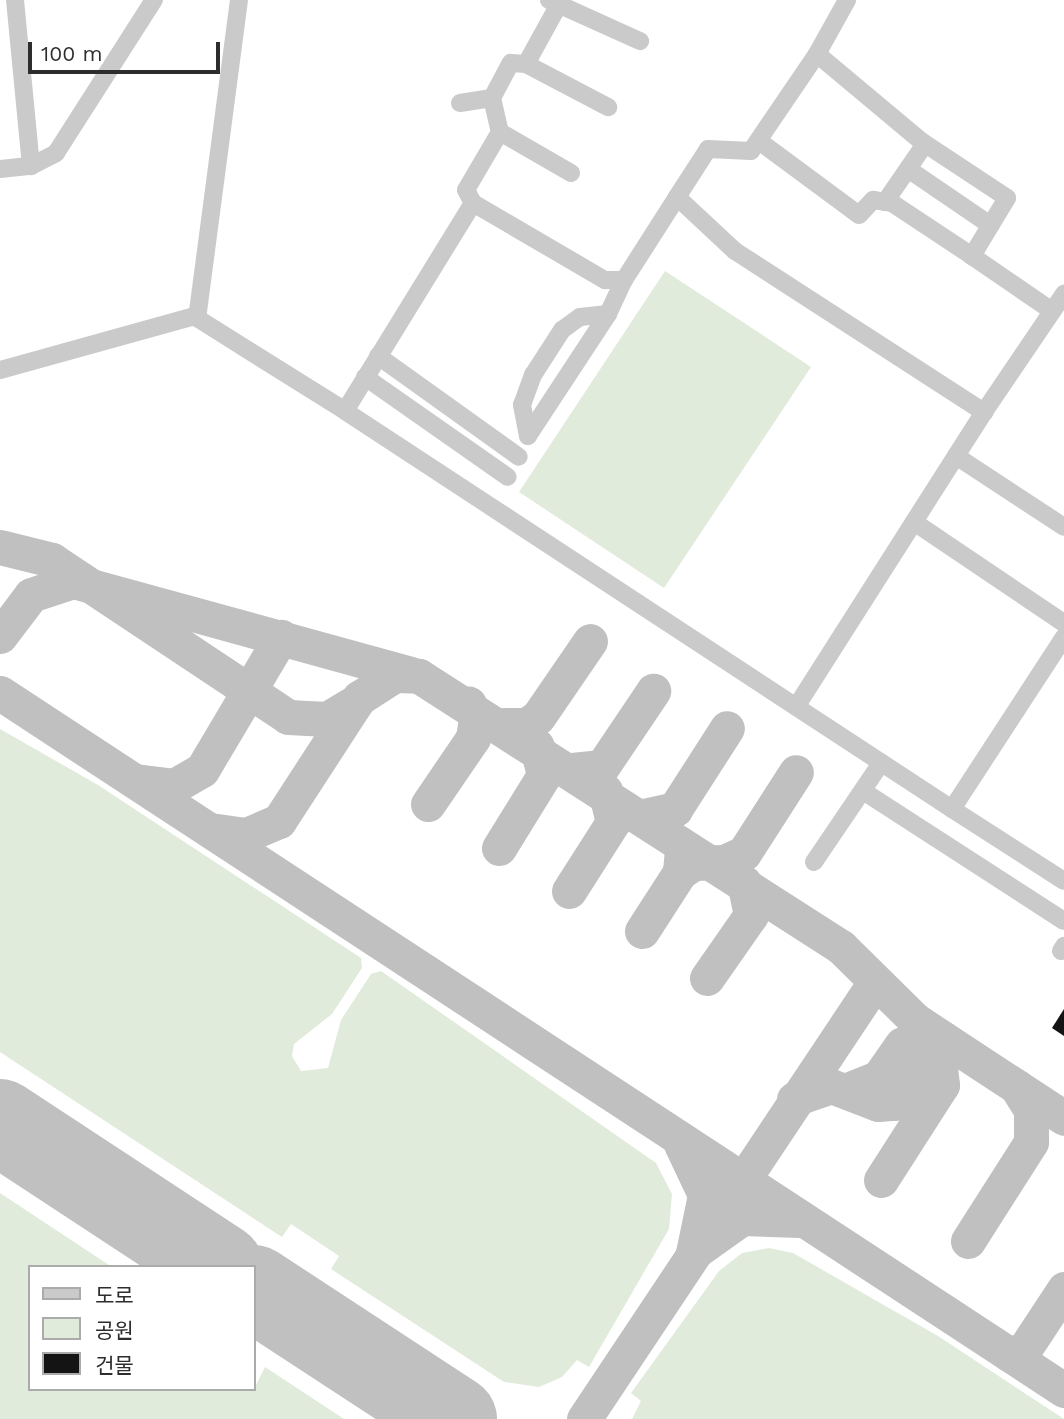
<!DOCTYPE html>
<html>
<head>
<meta charset="utf-8">
<style>
  body { margin:0 }
  #map { position:relative; width:1064px; height:1419px; overflow:hidden; background:#fff; font-family:"Work Sans","Noto Sans KR",sans-serif }
  div>[style] { position:absolute }
  .green>* { inset:0; background:#e1ebdb }
  .taxiway>* { height:35px; margin:-17.5px; padding:0 17.5px; transform-origin:17.5px; border-radius:17.5px; background:#c0c0c0 }
  .runway>* { height:86px; margin:-43px; padding:0 43px; transform-origin:43px; border-radius:43px; background:#c0c0c0 }
  .building>* { inset:0; background:#141414 }
  .minor>* { height:18px; margin:-9px; padding:0 9px; transform-origin:9px; border-radius:9px; background:#cacaca }
  span { translate:-50% -50%; white-space:nowrap; text-align:center; line-height:1.15; -webkit-text-stroke:7px #fff; paint-order:stroke }
  .legend { position:absolute; left:28px; top:1265px; width:228px; height:126px; box-sizing:border-box; background:#fff; border:2px solid #ababab; margin:0; padding:9px 12px; list-style:none; font-size:21px; color:#2d2d2d }
  .legend li { display:flex; align-items:center; gap:14px; height:35px }
  .legend b { width:35px; border:2px solid #ababab }
  .scale { position:absolute; left:28px; top:42px; width:192px; height:32px; box-sizing:border-box; border:4px solid #2d2d2d; border-top:0; padding-left:9px; font-size:21px; line-height:24px; white-space:nowrap; color:#2d2d2d; -webkit-text-stroke:5px #fff; paint-order:stroke }
</style>
</head>
<body>
<div id="map">
  <div class="green">
    <i style="clip-path:polygon(665px 271px,811px 367px,664px 588px,519px 492px)"></i>
    <i style="clip-path:polygon(0 729px,98px 785px,361px 958px,362px 968px,332px 1014px,294px 1044px,292px 1056px,301px 1071px,328px 1068px,341px 1020px,371px 974px,381px 971px,656px 1163px,672px 1194px,669px 1229px,589px 1367px,577px 1360px,562px 1377px,539px 1387px,504px 1382px,331px 1269px,339px 1256px,291px 1224px,282px 1237px,0 1052px)"></i>
    <i style="clip-path:polygon(0 1193px,112px 1267px,30px 1267px,30px 1389px,254px 1389px,265px 1367px,344px 1419px,0 1419px)"></i>
    <i style="clip-path:polygon(769px 1248px,793px 1253px,938px 1336px,1064px 1419px,632px 1419px,641px 1401px,631px 1393px,719px 1271px,742px 1253px)"></i>
  </div>
  <div class="taxiway">
    <i style="left:0;top:547px;width:54px;rotate:14deg"></i>
    <i style="left:52px;top:560px;width:283px;rotate:33.6deg"></i>
    <i style="left:288px;top:717px;width:39px;rotate:3deg"></i>
    <i style="left:327px;top:719px;width:35px;rotate:-31deg"></i>
    <i style="left:0;top:636px;width:51px;rotate:-52.9deg"></i>
    <i style="left:31px;top:595px;width:44px;rotate:-18.4deg"></i>
    <i style="left:73px;top:581px;width:350px;rotate:15.4deg"></i>
    <i style="left:0;top:693px;width:1272px;rotate:33.23deg"></i>
    <i style="left:504px;top:725px;width:22px"></i>
    <i style="left:526px;top:725px;width:14px;rotate:-34deg"></i>
    <i style="left:538px;top:717px;width:92px;rotate:-55.6deg"></i>
    <i style="left:572px;top:770px;width:30px;rotate:-6deg"></i>
    <i style="left:602px;top:767px;width:92px;rotate:-56.1deg"></i>
    <i style="left:135px;top:781px;width:39px;rotate:7deg"></i>
    <i style="left:174px;top:786px;width:32px;rotate:-30deg"></i>
    <i style="left:202px;top:770px;width:155px;rotate:-59.3deg"></i>
    <i style="left:428px;top:804px;width:80px;rotate:-55.7deg"></i>
    <i style="left:473px;top:738px;width:19px;rotate:-81deg"></i>
    <i style="left:476px;top:719px;width:17px;rotate:-115deg"></i>
    <i style="left:643px;top:816px;width:33px;rotate:-12deg"></i>
    <i style="left:675px;top:809px;width:96px;rotate:-57.3deg"></i>
    <i style="left:210px;top:830px;width:36px;rotate:8deg"></i>
    <i style="left:246px;top:835px;width:36px;rotate:-23deg"></i>
    <i style="left:279px;top:821px;width:147px;rotate:-57deg"></i>
    <i style="left:359px;top:698px;width:43px;rotate:-32.6deg"></i>
    <i style="left:395px;top:675px;width:24px;rotate:2deg"></i>
    <i style="left:419px;top:676px;width:502px;rotate:32.71deg"></i>
    <i style="left:841px;top:947px;width:104px;rotate:44.6deg"></i>
    <i style="left:915px;top:1020px;width:178px;rotate:33.3deg"></i>
    <i style="left:499px;top:848px;width:86px;rotate:-58.3deg"></i>
    <i style="left:544px;top:775px;width:30px;rotate:-104deg"></i>
    <i style="left:680px;top:872px;width:17px;rotate:-33deg"></i>
    <i style="left:694px;top:863px;width:30px;rotate:-2deg"></i>
    <i style="left:724px;top:862px;width:22px;rotate:-24deg"></i>
    <i style="left:744px;top:853px;width:96px;rotate:-57.3deg"></i>
    <i style="left:569px;top:891px;width:82px;rotate:-57.5deg"></i>
    <i style="left:613px;top:822px;width:32px;rotate:-104deg"></i>
    <i style="left:642px;top:931px;width:70px;rotate:-57.2deg"></i>
    <i style="left:680px;top:872px;width:23px;rotate:-85deg"></i>
    <i style="left:707px;top:978px;width:77px;rotate:-55.1deg"></i>
    <i style="left:751px;top:915px;width:33px;rotate:-102deg"></i>
    <i style="left:850px;top:1089px;width:31px;rotate:-22deg"></i>
    <i style="left:879px;top:1077px;width:40px;rotate:-55.1deg"></i>
    <i style="left:794px;top:1099px;width:39px;rotate:-19deg"></i>
    <i style="left:831px;top:1086px;width:50px;rotate:21deg"></i>
    <i style="left:878px;top:1104px;width:16px;rotate:-4deg"></i>
    <i style="left:894px;top:1103px;width:81px;rotate:-52.6deg"></i>
    <i style="left:681px;top:1144px;width:56px;rotate:64.8deg"></i>
    <i style="left:705px;top:1195px;width:59px;rotate:101.7deg"></i>
    <i style="left:693px;top:1253px;width:60px;rotate:-35.5deg"></i>
    <i style="left:742px;top:1218px;width:58px;rotate:2deg"></i>
    <i style="left:881px;top:1180px;width:113px;rotate:-57.3deg"></i>
    <i style="left:942px;top:1085px;width:44px;rotate:-96.5deg"></i>
    <i style="left:968px;top:1241px;width:117px;rotate:-57.5deg"></i>
    <i style="left:1031px;top:1142px;width:32px;rotate:-90deg"></i>
    <i style="left:1031px;top:1110px;width:28px;rotate:-122deg"></i>
    <i style="left:1009px;top:1354px;width:16px;rotate:-15deg"></i>
    <i style="left:1024px;top:1350px;width:73px;rotate:-56.7deg"></i>
    <i style="left:584px;top:1419px;width:525px;rotate:-56.34deg"></i>
  </div>
  <div class="runway">
    <i style="left:0;top:1122px;width:264px;rotate:33.3deg"></i>
    <i style="left:254px;top:1288px;width:239px;rotate:33.2deg"></i>
  </div>
  <div class="building">
    <i style="clip-path:polygon(1064px 1009px,1064px 1036px,1052px 1028px)"></i>
  </div>
  <div class="minor">
    <i style="left:15px;top:0;width:167px;rotate:84.5deg"></i>
    <i style="left:239px;top:0;width:321px;rotate:97.5deg"></i>
    <i style="left:197px;top:318px;width:175px;rotate:32.1deg"></i>
    <i style="left:549px;top:0;width:100px;rotate:24.3deg"></i>
    <i style="left:558px;top:6px;width:66px;rotate:118.9deg"></i>
    <i style="left:526px;top:64px;width:93px;rotate:27.7deg"></i>
    <i style="left:817px;top:54px;width:62px;rotate:-60.9deg"></i>
    <i style="left:492px;top:98px;width:35px;rotate:77deg"></i>
    <i style="left:500px;top:132px;width:82px;rotate:30deg"></i>
    <i style="left:460px;top:103px;width:32px;rotate:-9deg"></i>
    <i style="left:492px;top:98px;width:40px;rotate:-62deg"></i>
    <i style="left:511px;top:63px;width:15px;rotate:4deg"></i>
    <i style="left:500px;top:132px;width:67px;rotate:120.4deg"></i>
    <i style="left:466px;top:190px;width:15px;rotate:62deg"></i>
    <i style="left:473px;top:203px;width:153px;rotate:30.3deg"></i>
    <i style="left:605px;top:280px;width:19px"></i>
    <i style="left:624px;top:280px;width:98px;rotate:-57.4deg"></i>
    <i style="left:677px;top:197px;width:79px;rotate:43deg"></i>
    <i style="left:735px;top:251px;width:297px;rotate:32.9deg"></i>
    <i style="left:984px;top:412px;width:143px;rotate:-55.9deg"></i>
    <i style="left:759px;top:141px;width:124px;rotate:36.5deg"></i>
    <i style="left:859px;top:215px;width:21px;rotate:-47deg"></i>
    <i style="left:873px;top:200px;width:19px;rotate:9deg"></i>
    <i style="left:892px;top:203px;width:96px;rotate:33.5deg"></i>
    <i style="left:0;top:169px;width:31px;rotate:-6deg"></i>
    <i style="left:31px;top:166px;width:28px;rotate:-27deg"></i>
    <i style="left:56px;top:153px;width:182px;rotate:-57.4deg"></i>
    <i style="left:908px;top:169px;width:99px;rotate:34.3deg"></i>
    <i style="left:677px;top:197px;width:57px;rotate:-57.1deg"></i>
    <i style="left:708px;top:149px;width:43px;rotate:2.7deg"></i>
    <i style="left:751px;top:151px;width:117px;rotate:-55.8deg"></i>
    <i style="left:817px;top:54px;width:136px;rotate:39.9deg"></i>
    <i style="left:921px;top:141px;width:103px;rotate:33.5deg"></i>
    <i style="left:1007px;top:198px;width:68px;rotate:121.1deg"></i>
    <i style="left:972px;top:256px;width:97px;rotate:34.5deg"></i>
    <i style="left:885px;top:202px;width:70px;rotate:-55.4deg"></i>
    <i style="left:473px;top:203px;width:244px;rotate:121.6deg"></i>
    <i style="left:345px;top:411px;width:726px;rotate:33.25deg"></i>
    <i style="left:952px;top:809px;width:205px;rotate:-56.9deg"></i>
    <i style="left:608px;top:314px;width:146px;rotate:123.3deg"></i>
    <i style="left:528px;top:436px;width:32px;rotate:-101deg"></i>
    <i style="left:522px;top:405px;width:32px;rotate:-70deg"></i>
    <i style="left:533px;top:375px;width:54px;rotate:-57.2deg"></i>
    <i style="left:562px;top:330px;width:22px;rotate:-36deg"></i>
    <i style="left:580px;top:317px;width:28px;rotate:-6deg"></i>
    <i style="left:608px;top:314px;width:38px;rotate:-65deg"></i>
    <i style="left:378px;top:356px;width:173px;rotate:35.6deg"></i>
    <i style="left:0;top:370px;width:205px;rotate:-15.5deg"></i>
    <i style="left:365px;top:377px;width:174px;rotate:35deg"></i>
    <i style="left:956px;top:456px;width:129px;rotate:33.3deg"></i>
    <i style="left:914px;top:522px;width:181px;rotate:34deg"></i>
    <i style="left:796px;top:707px;width:350px;rotate:-57.5deg"></i>
    <i style="left:863px;top:791px;width:239px;rotate:32.9deg"></i>
    <i style="left:952px;top:809px;width:133px;rotate:32.7deg"></i>
    <i style="left:814px;top:862px;width:120px;rotate:-55.9deg"></i>
    <i style="left:1061px;top:951px;width:6px;rotate:-59deg"></i>
  </div>
  <ul class="legend">
  <li><b style="height:9px;background:#cacaca"></b>도로</li>
  <li><b style="height:19px;background:#e1ebdb"></b>공원</li>
  <li><b style="height:19px;background:#141414"></b>건물</li>
  </ul>
  <div class="scale">100 m</div>
</div>
</body>
</html>
